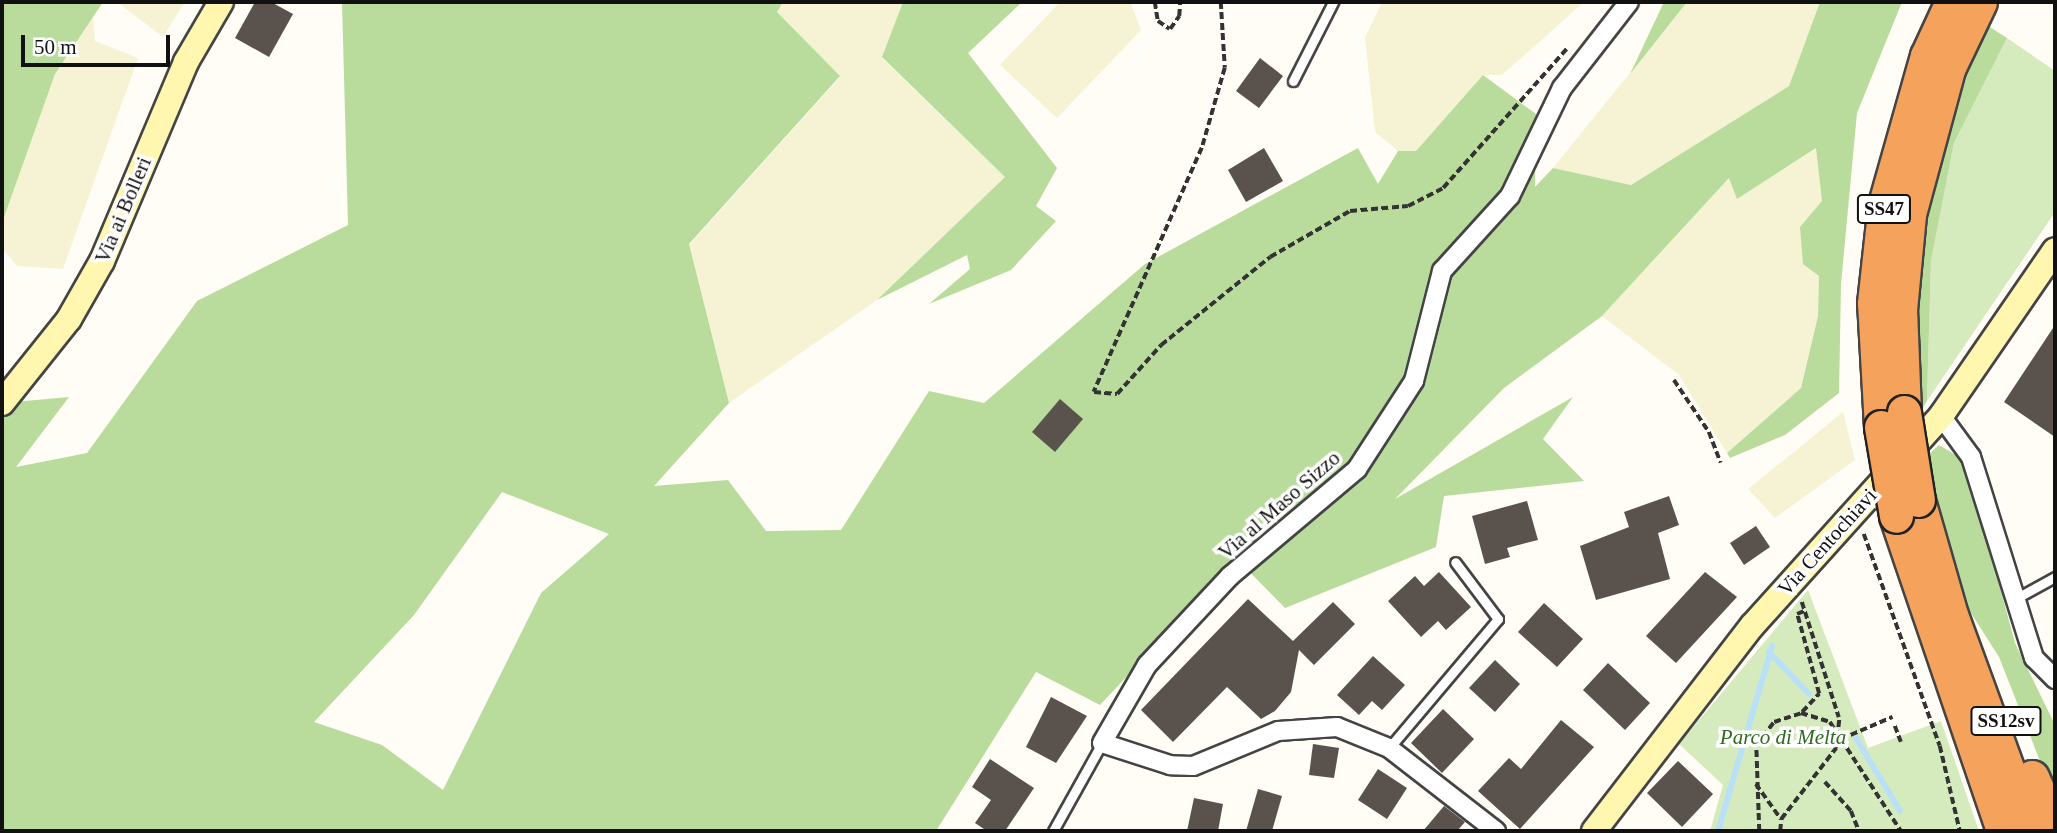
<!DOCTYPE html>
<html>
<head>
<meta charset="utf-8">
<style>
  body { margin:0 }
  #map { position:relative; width:2057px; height:833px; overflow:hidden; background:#fffdf5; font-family:Georgia,serif }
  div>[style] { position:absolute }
  .farmland>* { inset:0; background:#f6f3d4 }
  .green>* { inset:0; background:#d5ebbd }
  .forest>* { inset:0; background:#b9dc9c }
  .stream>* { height:6px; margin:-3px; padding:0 3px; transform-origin:3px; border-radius:3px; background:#b9e0f7 }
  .building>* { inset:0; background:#5a524d }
  .path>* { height:3.5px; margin-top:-1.75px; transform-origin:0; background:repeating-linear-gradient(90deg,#333 0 7px,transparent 0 10.5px) }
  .roads { filter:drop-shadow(2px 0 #444) drop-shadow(-2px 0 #444) drop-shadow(0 2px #444) drop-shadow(0 -2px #444) }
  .lane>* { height:9px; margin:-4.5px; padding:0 4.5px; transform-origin:4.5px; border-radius:4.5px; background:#fff }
  .street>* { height:18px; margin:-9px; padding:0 9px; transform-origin:9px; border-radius:9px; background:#fff }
  .secondary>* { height:24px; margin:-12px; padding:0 12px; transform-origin:12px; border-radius:12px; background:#fff6b0 }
  .highway>* { height:33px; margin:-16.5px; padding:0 16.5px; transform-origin:16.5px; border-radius:16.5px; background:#f5a25d }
  .path-bridge>* { height:3.5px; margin-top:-1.75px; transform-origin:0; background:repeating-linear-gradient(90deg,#333 0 7px,transparent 0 10.5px) }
  .bridges { filter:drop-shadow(2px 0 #222) drop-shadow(-2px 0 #222) drop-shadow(0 2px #222) drop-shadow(0 -2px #222) }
  .highway-bridge>* { height:33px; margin:-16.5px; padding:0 16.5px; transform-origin:16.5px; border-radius:16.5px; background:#f5a25d }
  span { translate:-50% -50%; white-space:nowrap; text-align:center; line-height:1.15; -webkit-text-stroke:7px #fff; paint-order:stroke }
  .shield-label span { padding:2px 5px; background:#fff; border:2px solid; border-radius:5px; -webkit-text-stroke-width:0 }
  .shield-label { font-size:19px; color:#111; font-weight:700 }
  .street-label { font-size:21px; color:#111 }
  .park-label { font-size:21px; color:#2f6b1f; font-style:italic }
  .frame { position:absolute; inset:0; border:4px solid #111; pointer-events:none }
  .scale { position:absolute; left:21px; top:35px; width:149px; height:32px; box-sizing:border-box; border:4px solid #111; border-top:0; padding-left:9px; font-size:21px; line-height:24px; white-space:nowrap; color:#111; -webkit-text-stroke:5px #fff; paint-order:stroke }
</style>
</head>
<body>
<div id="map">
  <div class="farmland">
    <i style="clip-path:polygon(117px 2px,185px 2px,163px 37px)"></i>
    <i style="clip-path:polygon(783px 2px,903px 2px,882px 58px,1005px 177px,877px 300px,729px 403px,689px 245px,840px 77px,777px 12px)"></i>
    <i style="clip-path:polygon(1060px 2px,1130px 2px,1141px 30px,1057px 118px,1000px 65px)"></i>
    <i style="clip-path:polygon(1382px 2px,1584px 2px,1502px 75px,1483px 75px,1416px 151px,1398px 151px,1375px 132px,1365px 38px)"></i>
    <i style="clip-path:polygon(1687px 2px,1820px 2px,1789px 86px,1631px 185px,1553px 168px)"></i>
    <i style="clip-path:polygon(93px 17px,95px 41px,138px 58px,63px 269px,17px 266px,2px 248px,2px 223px,55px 74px)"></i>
    <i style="clip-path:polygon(1817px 148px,1822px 201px,1818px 316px,1801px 388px,1727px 453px,1679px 375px,1602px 316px,1730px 177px,1738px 198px)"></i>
    <i style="clip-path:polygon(1843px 412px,1855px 460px,1775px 518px,1748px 489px)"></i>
  </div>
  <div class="green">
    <i style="clip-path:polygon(2007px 38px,2055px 71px,2055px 212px,1927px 401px,1931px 261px,1954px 143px)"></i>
    <i style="clip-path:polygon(1808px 590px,1868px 748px,1941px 721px,1979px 831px,1710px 831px,1723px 785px,1679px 744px)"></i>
  </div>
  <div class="forest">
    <i style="clip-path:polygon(2px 2px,103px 2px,55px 74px,2px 223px)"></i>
    <i style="clip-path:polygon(evenodd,342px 2px,783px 2px,777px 12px,840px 76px,689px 244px,729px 403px,654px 486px,728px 480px,766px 531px,841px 530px,929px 391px,984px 403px,1145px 264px,1358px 148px,1378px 184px,1398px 151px,1416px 151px,1483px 75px,1536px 114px,1535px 187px,1553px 168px,1631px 185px,1789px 86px,1820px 2px,1902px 2px,1857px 113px,1841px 284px,1839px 393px,1785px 435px,1730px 458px,1727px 453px,1801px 388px,1818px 316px,1819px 276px,1803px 264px,1800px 227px,1822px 201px,1816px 148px,1737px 199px,1729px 178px,1602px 316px,1504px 388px,1395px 499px,1573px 397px,1543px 439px,1584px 481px,1444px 496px,1436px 547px,1285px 608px,1237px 559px,1100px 705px,1036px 672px,936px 831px,2px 831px,2px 403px,69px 397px,16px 467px,87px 453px,197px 301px,348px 225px,342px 2px,502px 492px,609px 534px,541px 593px,443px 790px,382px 745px,314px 722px,414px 615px,502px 492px)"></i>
    <i style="clip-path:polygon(903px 2px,1022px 2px,968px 53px,1057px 168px,1036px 206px,1056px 221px,1011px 270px,929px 304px,970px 269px,967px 255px,877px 300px,1005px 177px,882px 57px)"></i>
    <i style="clip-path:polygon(1664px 2px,1687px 2px,1630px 74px)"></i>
    <i style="clip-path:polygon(1982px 22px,2007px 38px,1954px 143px,1931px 261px,1927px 401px,1917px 417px,1915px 283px,1932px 164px)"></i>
    <i style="clip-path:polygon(1939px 445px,1966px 461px,2015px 643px,2055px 725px,2055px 799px,1999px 657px,1957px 591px,1922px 460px)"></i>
  </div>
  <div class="stream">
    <i style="left:1769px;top:652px;width:58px;rotate:46.4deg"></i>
    <i style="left:1856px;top:738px;width:85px;rotate:58.9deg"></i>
    <i style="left:1718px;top:831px;width:193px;rotate:-73.7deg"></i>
  </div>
  <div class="building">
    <i style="clip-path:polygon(255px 2px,271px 2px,293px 14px,269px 57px,235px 38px)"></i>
    <i style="clip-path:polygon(1260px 58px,1283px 76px,1259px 108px,1236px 91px)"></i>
    <i style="clip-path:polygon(1264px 148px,1283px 181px,1246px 202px,1228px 170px)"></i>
    <i style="clip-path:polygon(2055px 325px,2055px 437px,2004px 402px)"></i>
    <i style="clip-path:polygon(1060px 399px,1083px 419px,1055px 452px,1032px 432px)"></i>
    <i style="clip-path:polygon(1669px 496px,1679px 525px,1658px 533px,1670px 579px,1596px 600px,1580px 546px,1629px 527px,1624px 512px)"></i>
    <i style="clip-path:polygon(1527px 501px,1538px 540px,1507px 548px,1510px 557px,1485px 564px,1472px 516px)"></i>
    <i style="clip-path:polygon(1756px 526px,1770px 547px,1744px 565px,1730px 543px)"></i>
    <i style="clip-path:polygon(1439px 572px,1471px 607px,1446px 630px,1438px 621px,1421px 637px,1388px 601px,1415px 576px,1424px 586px)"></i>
    <i style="clip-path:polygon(1705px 572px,1737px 597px,1676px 663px,1646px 636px)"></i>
    <i style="clip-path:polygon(1248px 599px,1293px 641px,1333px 602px,1355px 624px,1314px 665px,1299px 650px,1291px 692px,1275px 711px,1261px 719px,1227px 687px,1173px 742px,1141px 710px)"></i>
    <i style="clip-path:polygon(1544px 603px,1583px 639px,1557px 667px,1518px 632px)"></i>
    <i style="clip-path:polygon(1373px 656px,1405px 685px,1382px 710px,1372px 701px,1359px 715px,1337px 695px)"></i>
    <i style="clip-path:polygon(1495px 660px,1520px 684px,1495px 712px,1469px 688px)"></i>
    <i style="clip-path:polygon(1608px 663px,1650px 703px,1625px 730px,1583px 690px)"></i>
    <i style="clip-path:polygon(1051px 697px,1087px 716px,1056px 763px,1026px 747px)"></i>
    <i style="clip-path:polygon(1443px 709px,1474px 739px,1442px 773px,1411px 743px)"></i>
    <i style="clip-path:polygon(1561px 720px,1594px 747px,1520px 829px,1478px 791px,1509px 758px,1521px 769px)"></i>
    <i style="clip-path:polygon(1313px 744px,1339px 748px,1334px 778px,1309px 775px)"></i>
    <i style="clip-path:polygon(990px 759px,1034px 788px,1005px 831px,987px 831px,975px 823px,991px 800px,972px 787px)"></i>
    <i style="clip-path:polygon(1678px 761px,1713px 794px,1682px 827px,1647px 793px)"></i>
    <i style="clip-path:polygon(1378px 769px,1407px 788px,1387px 819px,1358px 800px)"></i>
    <i style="clip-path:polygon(1258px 789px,1282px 796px,1272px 831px,1246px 831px)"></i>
    <i style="clip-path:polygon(1194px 798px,1223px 804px,1218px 831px,1187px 831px)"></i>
    <i style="clip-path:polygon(1444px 806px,1465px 822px,1457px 831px,1423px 831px)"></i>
  </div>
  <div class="path">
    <i style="left:1155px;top:2px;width:19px;rotate:81deg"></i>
    <i style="left:1158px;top:21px;width:14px;rotate:34deg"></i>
    <i style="left:1170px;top:29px;width:16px;rotate:-55deg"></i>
    <i style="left:1179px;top:16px;width:14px;rotate:-86deg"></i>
    <i style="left:1221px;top:2px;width:66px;rotate:86.5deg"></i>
    <i style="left:1225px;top:68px;width:83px;rotate:106deg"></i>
    <i style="left:1202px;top:148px;width:267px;rotate:113.9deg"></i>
    <i style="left:1094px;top:392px;width:23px;rotate:5deg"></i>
    <i style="left:1117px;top:394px;width:66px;rotate:-48.1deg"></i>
    <i style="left:1161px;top:345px;width:140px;rotate:-38.9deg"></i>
    <i style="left:1270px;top:257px;width:92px;rotate:-29.9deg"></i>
    <i style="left:1350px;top:211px;width:58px;rotate:-4.9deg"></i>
    <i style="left:1408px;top:206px;width:39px;rotate:-27deg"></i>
    <i style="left:1443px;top:188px;width:188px;rotate:-48.4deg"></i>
    <i style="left:1674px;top:380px;width:63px;rotate:56.1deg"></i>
    <i style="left:1709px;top:432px;width:33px;rotate:69deg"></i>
    <i style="left:1864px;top:534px;width:225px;rotate:70.3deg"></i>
    <i style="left:1940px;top:746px;width:87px;rotate:76.8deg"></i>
    <i style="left:1802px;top:602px;width:121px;rotate:72.2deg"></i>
    <i style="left:1802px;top:712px;width:25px;rotate:-47deg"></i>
    <i style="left:1819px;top:694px;width:83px;rotate:-105.4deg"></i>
    <i style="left:1797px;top:614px;width:8px;rotate:-23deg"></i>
    <i style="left:1895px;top:726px;width:17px;rotate:69deg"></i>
    <i style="left:1841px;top:739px;width:56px;rotate:-23.3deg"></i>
    <i style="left:1825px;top:782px;width:39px;rotate:48deg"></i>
    <i style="left:1851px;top:811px;width:22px;rotate:68deg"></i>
    <i style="left:1756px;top:784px;width:43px;rotate:54.5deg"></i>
    <i style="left:1759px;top:831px;width:86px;rotate:-92deg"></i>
    <i style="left:1756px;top:745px;width:29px;rotate:-52deg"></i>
    <i style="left:1774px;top:722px;width:28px;rotate:-18deg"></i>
    <i style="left:1801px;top:713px;width:30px;rotate:17deg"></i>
    <i style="left:1830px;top:722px;width:130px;rotate:56.9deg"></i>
    <i style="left:1780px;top:831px;width:12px;rotate:-85deg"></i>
    <i style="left:1781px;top:819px;width:90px;rotate:-52.2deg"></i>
  </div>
  <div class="roads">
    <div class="lane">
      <i style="left:1293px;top:81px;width:89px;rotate:-63.1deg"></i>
      <i style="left:2015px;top:599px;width:46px;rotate:-28.8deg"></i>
      <i style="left:1389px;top:748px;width:169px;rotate:-49.8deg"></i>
      <i style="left:1498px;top:619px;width:71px;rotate:-127deg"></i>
      <i style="left:1053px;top:831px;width:101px;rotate:-60.9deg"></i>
    </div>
    <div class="street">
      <i style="left:1941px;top:416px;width:51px;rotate:53.8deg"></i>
      <i style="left:1971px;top:457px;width:211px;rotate:72.6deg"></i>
      <i style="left:2034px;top:658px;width:30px;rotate:45deg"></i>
      <i style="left:1496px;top:831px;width:135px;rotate:-142.2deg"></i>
      <i style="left:1389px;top:748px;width:56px;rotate:-158deg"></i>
      <i style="left:1337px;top:727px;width:59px;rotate:176.1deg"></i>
      <i style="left:1278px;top:731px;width:92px;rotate:157.6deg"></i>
      <i style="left:1193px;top:766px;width:23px;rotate:-178deg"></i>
      <i style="left:1170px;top:765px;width:71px;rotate:-162.1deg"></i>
      <i style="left:1102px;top:743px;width:90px;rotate:-60deg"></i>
      <i style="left:1147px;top:665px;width:122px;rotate:-47deg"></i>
      <i style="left:1230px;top:576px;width:166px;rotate:-40.1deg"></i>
      <i style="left:1357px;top:469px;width:105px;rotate:-57.1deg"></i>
      <i style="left:1414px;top:381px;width:114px;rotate:-75.7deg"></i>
      <i style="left:1442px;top:271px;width:101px;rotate:-47.8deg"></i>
      <i style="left:1510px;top:196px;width:120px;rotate:-64.3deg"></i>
      <i style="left:1562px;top:88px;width:109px;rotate:-52.1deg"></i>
    </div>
    <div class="secondary">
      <i style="left:2px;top:403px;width:107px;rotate:-51.4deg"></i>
      <i style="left:69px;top:319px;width:67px;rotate:-60.4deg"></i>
      <i style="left:102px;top:261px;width:216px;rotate:-67.1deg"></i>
      <i style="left:186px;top:62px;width:69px;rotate:-59.7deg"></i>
      <i style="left:1594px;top:831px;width:259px;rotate:-52.4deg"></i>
      <i style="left:1752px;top:626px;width:283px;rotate:-48deg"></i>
      <i style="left:1941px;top:416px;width:201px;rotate:-55.5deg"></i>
    </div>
    <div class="highway">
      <i style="left:1904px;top:412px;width:102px;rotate:-92.2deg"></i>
      <i style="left:1900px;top:310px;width:96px;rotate:-84.6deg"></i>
      <i style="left:1909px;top:214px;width:150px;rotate:-74.9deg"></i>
      <i style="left:1948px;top:69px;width:74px;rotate:-64.5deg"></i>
      <i style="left:1881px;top:427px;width:124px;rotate:-93.2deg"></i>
      <i style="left:1874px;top:303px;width:100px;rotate:-83.7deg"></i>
      <i style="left:1885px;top:204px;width:154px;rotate:-74.2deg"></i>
      <i style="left:1927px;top:56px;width:60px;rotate:-65.2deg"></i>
      <i style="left:1918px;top:500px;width:120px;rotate:74deg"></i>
      <i style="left:1951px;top:615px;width:230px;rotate:69.9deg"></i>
      <i style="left:1896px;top:516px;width:333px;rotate:71.2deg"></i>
      <i style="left:2032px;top:777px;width:58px;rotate:66.5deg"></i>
    </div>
  </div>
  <div class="path-bridge">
    <i style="left:1836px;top:748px;width:31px;rotate:-84deg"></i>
  </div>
  <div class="bridges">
    <div class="highway-bridge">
      <i style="left:1904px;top:412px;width:89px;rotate:81deg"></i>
      <i style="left:1881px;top:427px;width:90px;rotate:80.4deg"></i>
    </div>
  </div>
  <div class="shield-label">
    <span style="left:1884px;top:209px">SS47</span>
    <span style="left:2006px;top:721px">SS12sv</span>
  </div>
  <div class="street-label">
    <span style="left:123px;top:210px;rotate:-67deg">Via ai Bolleri</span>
    <span style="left:1279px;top:505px;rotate:-41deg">Via al Maso Sizzo</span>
    <span style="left:1827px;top:542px;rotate:-48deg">Via Centochiavi</span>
  </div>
  <div class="park-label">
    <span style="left:1783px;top:737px">Parco di Melta</span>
  </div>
  <div class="frame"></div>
  <div class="scale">50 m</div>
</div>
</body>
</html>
